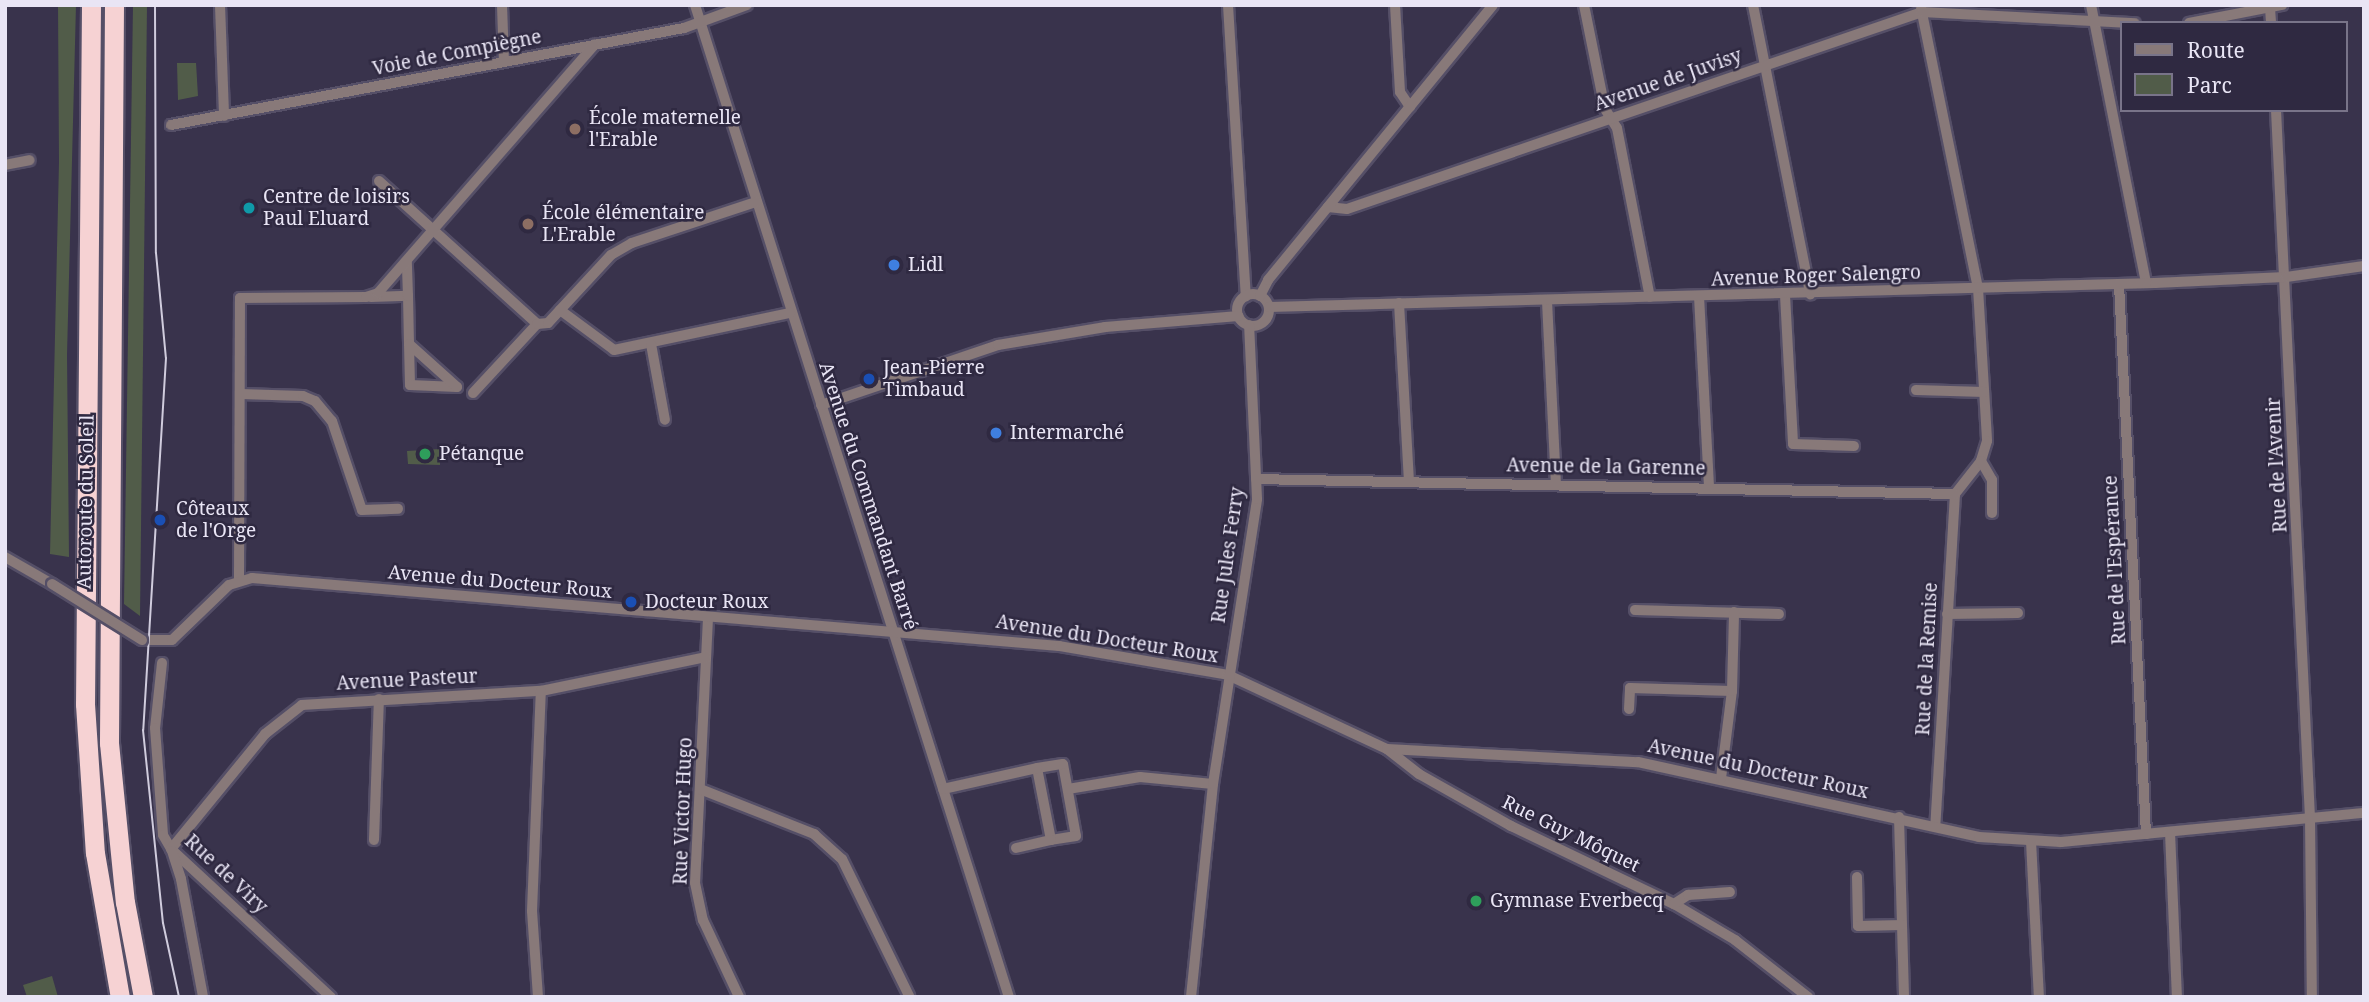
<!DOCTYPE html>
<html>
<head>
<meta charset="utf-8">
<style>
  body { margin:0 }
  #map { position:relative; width:2369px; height:1002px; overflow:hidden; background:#39334c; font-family:"Noto Serif",serif }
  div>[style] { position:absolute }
  .green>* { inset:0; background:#515c49 }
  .roads { filter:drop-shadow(2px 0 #554f67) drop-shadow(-2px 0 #554f67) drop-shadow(0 2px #554f67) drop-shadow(0 -2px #554f67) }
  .minor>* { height:10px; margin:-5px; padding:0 5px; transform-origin:5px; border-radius:5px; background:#887979 }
  .minor>.ring { margin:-5px; padding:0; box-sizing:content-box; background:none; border:10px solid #887979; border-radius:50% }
  .motorway>* { height:19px; margin:-9.5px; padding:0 9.5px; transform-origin:9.5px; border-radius:9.5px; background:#f6d2d3 }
  .tram>* { height:2px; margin:-1px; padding:0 1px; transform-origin:1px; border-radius:1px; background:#d0ccdd }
  .bridges { filter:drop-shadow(2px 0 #554f67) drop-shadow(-2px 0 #554f67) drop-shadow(0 2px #554f67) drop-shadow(0 -2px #554f67) }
  .minor-bridge>* { height:10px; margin:-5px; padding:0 5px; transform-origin:5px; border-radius:5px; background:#887979 }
  .dots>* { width:19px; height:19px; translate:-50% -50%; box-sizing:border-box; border:4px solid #2f2941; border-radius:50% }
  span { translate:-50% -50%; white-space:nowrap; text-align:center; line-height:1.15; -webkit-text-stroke:5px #2f2941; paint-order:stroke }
  .street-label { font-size:19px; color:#e9e5f5 }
  .poi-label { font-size:19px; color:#e9e5f5 }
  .left { translate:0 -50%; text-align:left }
  .frame { position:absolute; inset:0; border:7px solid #e9e5f5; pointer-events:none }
  .legend { position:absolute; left:2120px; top:21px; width:228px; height:91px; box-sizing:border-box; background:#2f2941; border:2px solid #797489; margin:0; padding:9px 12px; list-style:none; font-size:21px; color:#e9e5f5 }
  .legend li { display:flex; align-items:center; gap:14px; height:35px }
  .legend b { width:35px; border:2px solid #797489 }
</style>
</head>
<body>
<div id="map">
  <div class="green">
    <i style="clip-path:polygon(58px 5px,76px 5px,67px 355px,69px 557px,50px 554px,59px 162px)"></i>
    <i style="clip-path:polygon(133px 5px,147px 5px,140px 616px,124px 604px)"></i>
    <i style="clip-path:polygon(177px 63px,196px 63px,198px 96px,178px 100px)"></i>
    <i style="clip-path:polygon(440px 449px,440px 465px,408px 464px,407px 451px)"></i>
    <i style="clip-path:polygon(52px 976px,58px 997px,27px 997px,23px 985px)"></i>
  </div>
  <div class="roads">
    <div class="minor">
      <i style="left:220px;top:5px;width:111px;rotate:87.9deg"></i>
      <i style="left:502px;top:5px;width:56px;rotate:88deg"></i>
      <i style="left:695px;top:5px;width:1041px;rotate:72.44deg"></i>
      <i style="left:1228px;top:5px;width:292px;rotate:86.5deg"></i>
      <i style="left:1395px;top:5px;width:87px;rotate:86.7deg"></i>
      <i style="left:1400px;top:92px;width:18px;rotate:56deg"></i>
      <i style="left:1584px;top:5px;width:106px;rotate:78.6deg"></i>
      <i style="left:1605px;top:109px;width:22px;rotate:58deg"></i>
      <i style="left:1617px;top:128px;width:172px;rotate:79deg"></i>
      <i style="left:1753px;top:5px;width:295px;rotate:78.8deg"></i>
      <i style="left:2091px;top:5px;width:283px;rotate:78.8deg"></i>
      <i style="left:1921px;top:8px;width:286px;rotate:78.5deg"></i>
      <i style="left:1978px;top:288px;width:153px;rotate:86.6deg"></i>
      <i style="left:1987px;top:441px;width:21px;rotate:107deg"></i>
      <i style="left:1981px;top:461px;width:42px;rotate:128.2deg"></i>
      <i style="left:1955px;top:494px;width:333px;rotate:93.4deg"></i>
      <i style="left:2270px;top:8px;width:15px;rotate:86deg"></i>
      <i style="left:2189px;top:23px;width:95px;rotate:-11deg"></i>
      <i style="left:2276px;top:110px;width:709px;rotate:87.25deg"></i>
      <i style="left:2310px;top:818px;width:179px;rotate:89.4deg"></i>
      <i style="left:171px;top:125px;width:522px;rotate:-10.71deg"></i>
      <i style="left:684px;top:28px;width:67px;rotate:-20.1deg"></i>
      <i style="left:5px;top:165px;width:25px;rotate:-11deg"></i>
      <i style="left:379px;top:181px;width:213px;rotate:42.1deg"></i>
      <i style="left:1328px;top:207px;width:19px;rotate:6deg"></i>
      <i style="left:1347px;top:209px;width:608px;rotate:-18.91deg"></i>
      <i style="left:1922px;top:12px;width:213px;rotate:3deg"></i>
      <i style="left:2119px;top:284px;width:551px;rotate:87.19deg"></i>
      <i class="ring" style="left:1237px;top:294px;width:22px;height:22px"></i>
      <i style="left:1785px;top:295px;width:149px;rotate:86.9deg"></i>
      <i style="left:1793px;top:444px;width:61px;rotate:1.9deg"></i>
      <i style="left:408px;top:296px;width:48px;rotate:88.8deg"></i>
      <i style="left:409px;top:344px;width:41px;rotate:88.6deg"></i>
      <i style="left:410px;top:385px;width:47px;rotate:2.4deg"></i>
      <i style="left:457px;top:387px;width:64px;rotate:-138.1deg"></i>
      <i style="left:1260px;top:296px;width:18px;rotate:-63deg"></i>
      <i style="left:1268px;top:280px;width:355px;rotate:-50.7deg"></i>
      <i style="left:1699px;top:296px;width:191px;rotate:87deg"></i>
      <i style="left:371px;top:297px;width:37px;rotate:-2deg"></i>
      <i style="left:408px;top:296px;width:34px;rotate:-92deg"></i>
      <i style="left:1547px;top:301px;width:183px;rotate:87.2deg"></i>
      <i style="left:1399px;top:303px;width:178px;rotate:86.8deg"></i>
      <i style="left:1269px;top:307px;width:886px;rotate:-1.55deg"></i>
      <i style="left:2155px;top:283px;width:131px;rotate:-2.6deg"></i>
      <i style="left:2286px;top:277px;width:79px;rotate:-8deg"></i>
      <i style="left:560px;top:310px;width:67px;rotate:36.5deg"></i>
      <i style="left:614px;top:350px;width:180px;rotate:-11.9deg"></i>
      <i style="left:651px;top:344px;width:77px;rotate:79.6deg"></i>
      <i style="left:1916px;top:390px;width:68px;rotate:1.7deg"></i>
      <i style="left:473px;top:393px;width:94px;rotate:-47.2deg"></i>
      <i style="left:537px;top:324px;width:11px;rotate:-5deg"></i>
      <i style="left:548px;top:323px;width:93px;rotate:-47.2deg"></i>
      <i style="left:611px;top:255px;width:24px;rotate:-30deg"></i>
      <i style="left:632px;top:243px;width:131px;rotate:-18.3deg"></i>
      <i style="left:241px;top:394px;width:62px;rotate:1.8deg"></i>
      <i style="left:303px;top:396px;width:13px;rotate:23deg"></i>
      <i style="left:315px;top:401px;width:26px;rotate:50deg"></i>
      <i style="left:332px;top:421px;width:94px;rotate:71.4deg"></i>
      <i style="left:362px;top:510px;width:36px;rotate:-2deg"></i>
      <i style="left:821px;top:405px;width:187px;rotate:-18.7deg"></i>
      <i style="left:998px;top:345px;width:109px;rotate:-9.5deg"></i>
      <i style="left:1105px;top:327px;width:134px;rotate:-4.7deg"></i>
      <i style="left:1981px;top:461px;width:22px;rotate:60deg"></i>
      <i style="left:1992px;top:480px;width:33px;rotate:90deg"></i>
      <i style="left:1256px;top:479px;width:699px;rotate:1.23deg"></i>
      <i style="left:5px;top:557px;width:54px;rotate:29.9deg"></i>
      <i style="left:239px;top:580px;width:282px;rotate:-89.8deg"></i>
      <i style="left:240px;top:298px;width:126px;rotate:-0.5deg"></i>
      <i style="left:366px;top:297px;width:13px;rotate:-18deg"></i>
      <i style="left:378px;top:293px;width:330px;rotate:-48.9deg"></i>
      <i style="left:1635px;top:610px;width:144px;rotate:1.6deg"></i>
      <i style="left:1947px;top:614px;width:71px;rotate:-0.8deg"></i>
      <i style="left:708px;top:618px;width:265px;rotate:92.8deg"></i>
      <i style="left:695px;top:883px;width:38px;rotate:78deg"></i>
      <i style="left:703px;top:920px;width:85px;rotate:64.9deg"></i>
      <i style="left:142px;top:640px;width:30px"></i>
      <i style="left:172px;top:640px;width:79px;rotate:-44deg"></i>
      <i style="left:229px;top:585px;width:24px;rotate:-17deg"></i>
      <i style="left:252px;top:578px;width:810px;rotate:4.82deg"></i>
      <i style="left:1059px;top:646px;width:171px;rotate:9.7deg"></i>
      <i style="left:1228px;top:675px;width:175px;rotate:25deg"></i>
      <i style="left:1387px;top:749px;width:251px;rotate:3deg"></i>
      <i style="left:1638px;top:762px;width:349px;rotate:12.4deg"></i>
      <i style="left:1979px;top:837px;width:82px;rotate:3.5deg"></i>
      <i style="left:2061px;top:842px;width:304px;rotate:-5.5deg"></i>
      <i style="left:162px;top:663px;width:65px;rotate:96.1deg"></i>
      <i style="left:155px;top:728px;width:107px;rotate:85.7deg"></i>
      <i style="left:163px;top:835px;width:16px;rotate:60deg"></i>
      <i style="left:171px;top:849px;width:218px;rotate:42.8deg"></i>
      <i style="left:1629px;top:709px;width:21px;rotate:-87deg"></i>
      <i style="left:1630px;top:688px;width:102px;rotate:1.7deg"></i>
      <i style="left:1387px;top:749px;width:41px;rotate:38deg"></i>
      <i style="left:1419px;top:774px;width:106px;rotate:29.5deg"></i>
      <i style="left:1511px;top:826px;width:181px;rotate:25.6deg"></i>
      <i style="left:1674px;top:904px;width:71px;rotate:30.5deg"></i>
      <i style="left:1735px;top:940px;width:93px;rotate:38deg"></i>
      <i style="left:1063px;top:764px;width:73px;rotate:79.8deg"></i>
      <i style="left:1076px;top:836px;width:25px;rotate:171deg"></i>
      <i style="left:1051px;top:840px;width:73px;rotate:-101deg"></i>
      <i style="left:1037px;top:768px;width:26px;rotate:-9deg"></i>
      <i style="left:1721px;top:778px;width:88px;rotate:-82.8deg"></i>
      <i style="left:1732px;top:691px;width:79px;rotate:-88.5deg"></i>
      <i style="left:700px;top:789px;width:123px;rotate:21.5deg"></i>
      <i style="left:814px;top:834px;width:38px;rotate:42deg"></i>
      <i style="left:842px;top:859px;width:153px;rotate:63.9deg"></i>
      <i style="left:943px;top:789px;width:96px;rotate:-12.6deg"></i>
      <i style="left:1068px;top:789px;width:73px;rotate:-9.5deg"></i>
      <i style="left:1140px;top:777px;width:73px;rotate:5.5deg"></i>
      <i style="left:1899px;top:817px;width:180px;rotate:88.4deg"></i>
      <i style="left:2170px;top:832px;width:165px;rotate:87.6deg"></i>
      <i style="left:374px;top:840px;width:141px;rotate:-88deg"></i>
      <i style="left:2031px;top:841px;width:156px;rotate:87.1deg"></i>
      <i style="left:1016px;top:848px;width:36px;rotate:-13deg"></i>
      <i style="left:171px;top:849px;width:149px;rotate:-50.7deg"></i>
      <i style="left:265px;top:734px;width:47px;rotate:-38.1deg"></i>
      <i style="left:302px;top:705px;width:239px;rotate:-3.4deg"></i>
      <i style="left:541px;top:691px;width:168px;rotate:-11.6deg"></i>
      <i style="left:172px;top:851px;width:29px;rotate:72deg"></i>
      <i style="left:181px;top:879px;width:120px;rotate:79.4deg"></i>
      <i style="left:1857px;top:877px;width:49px;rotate:88.8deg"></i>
      <i style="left:1858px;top:926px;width:44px;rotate:-1.3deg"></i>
      <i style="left:1674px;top:904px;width:17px;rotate:-33deg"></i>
      <i style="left:1688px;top:895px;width:42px;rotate:-4.1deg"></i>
      <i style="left:538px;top:997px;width:86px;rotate:-94deg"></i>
      <i style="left:532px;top:911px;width:220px;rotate:-87.7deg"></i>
      <i style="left:1191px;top:997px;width:214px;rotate:-84.1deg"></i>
      <i style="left:1213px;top:784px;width:288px;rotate:-81.2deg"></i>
      <i style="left:1257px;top:499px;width:174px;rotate:-92.6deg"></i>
    </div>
    <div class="motorway">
      <i style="left:91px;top:5px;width:699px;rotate:90.49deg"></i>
      <i style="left:85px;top:704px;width:149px;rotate:86.2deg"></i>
      <i style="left:95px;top:853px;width:146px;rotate:80.2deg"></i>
      <i style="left:114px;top:5px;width:738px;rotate:90.39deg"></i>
      <i style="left:109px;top:743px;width:160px;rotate:84.3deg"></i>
      <i style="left:125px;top:902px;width:97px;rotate:79.3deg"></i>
    </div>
  </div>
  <div class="tram">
    <i style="left:155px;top:5px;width:248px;rotate:89.8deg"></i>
    <i style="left:156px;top:253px;width:105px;rotate:84.6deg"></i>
    <i style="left:166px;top:358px;width:373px;rotate:93.5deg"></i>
    <i style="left:143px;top:730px;width:194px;rotate:84.1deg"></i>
    <i style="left:163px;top:923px;width:76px;rotate:77.8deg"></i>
  </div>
  <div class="bridges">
    <div class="minor-bridge">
      <i style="left:52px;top:584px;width:106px;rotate:31.9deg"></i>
    </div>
  </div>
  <div class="dots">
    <i style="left:575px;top:129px;background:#8d6e63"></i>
    <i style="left:249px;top:208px;background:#0f9aa8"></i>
    <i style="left:528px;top:224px;background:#8d6e63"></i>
    <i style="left:894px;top:265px;background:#3f7fe0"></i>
    <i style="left:869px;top:379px;background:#1a4fb4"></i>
    <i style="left:996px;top:433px;background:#3f7fe0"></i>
    <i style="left:425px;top:454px;background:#2e9e5b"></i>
    <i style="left:160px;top:520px;background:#1a4fb4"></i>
    <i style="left:631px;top:602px;background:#1a4fb4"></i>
    <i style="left:1476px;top:901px;background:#2e9e5b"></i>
  </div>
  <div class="street-label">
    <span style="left:457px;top:53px;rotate:-11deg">Voie de Compiègne</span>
    <span style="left:1668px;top:80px;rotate:-19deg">Avenue de Juvisy</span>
    <span style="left:1816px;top:276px;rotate:-2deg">Avenue Roger Salengro</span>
    <span style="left:2277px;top:465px;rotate:-93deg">Rue de l'Avenir</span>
    <span style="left:1606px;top:467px;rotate:1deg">Avenue de la Garenne</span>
    <span style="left:868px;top:496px;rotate:72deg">Avenue du Commandant Barré</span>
    <span style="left:86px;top:502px;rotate:-89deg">Autoroute du Soleil</span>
    <span style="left:1228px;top:555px;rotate:-82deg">Rue Jules Ferry</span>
    <span style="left:2115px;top:560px;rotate:-93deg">Rue de l'Espérance</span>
    <span style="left:500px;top:582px;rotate:5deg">Avenue du Docteur Roux</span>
    <span style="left:1107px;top:639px;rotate:9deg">Avenue du Docteur Roux</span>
    <span style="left:1927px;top:659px;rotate:-87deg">Rue de la Remise</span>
    <span style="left:407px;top:680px;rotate:-3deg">Avenue Pasteur</span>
    <span style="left:1758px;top:769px;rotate:12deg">Avenue du Docteur Roux</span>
    <span style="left:683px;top:811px;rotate:-88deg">Rue Victor Hugo</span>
    <span style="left:1571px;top:834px;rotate:26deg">Rue Guy Môquet</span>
    <span style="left:226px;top:874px;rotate:43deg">Rue de Viry</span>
  </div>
  <div class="poi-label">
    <span class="left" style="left:589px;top:129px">École maternelle<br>l'Erable</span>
    <span class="left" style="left:263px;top:208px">Centre de loisirs<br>Paul Eluard</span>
    <span class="left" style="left:542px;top:224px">École élémentaire<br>L'Erable</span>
    <span class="left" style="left:908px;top:265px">Lidl</span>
    <span class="left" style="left:883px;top:379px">Jean-Pierre<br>Timbaud</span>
    <span class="left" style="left:1010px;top:433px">Intermarché</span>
    <span class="left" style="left:439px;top:454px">Pétanque</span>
    <span class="left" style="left:176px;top:520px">Côteaux<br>de l'Orge</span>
    <span class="left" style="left:645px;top:602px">Docteur Roux</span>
    <span class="left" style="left:1490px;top:901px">Gymnase Everbecq</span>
  </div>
  <div class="frame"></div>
  <ul class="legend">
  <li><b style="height:9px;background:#887979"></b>Route</li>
  <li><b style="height:19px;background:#515c49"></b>Parc</li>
  </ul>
</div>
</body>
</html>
